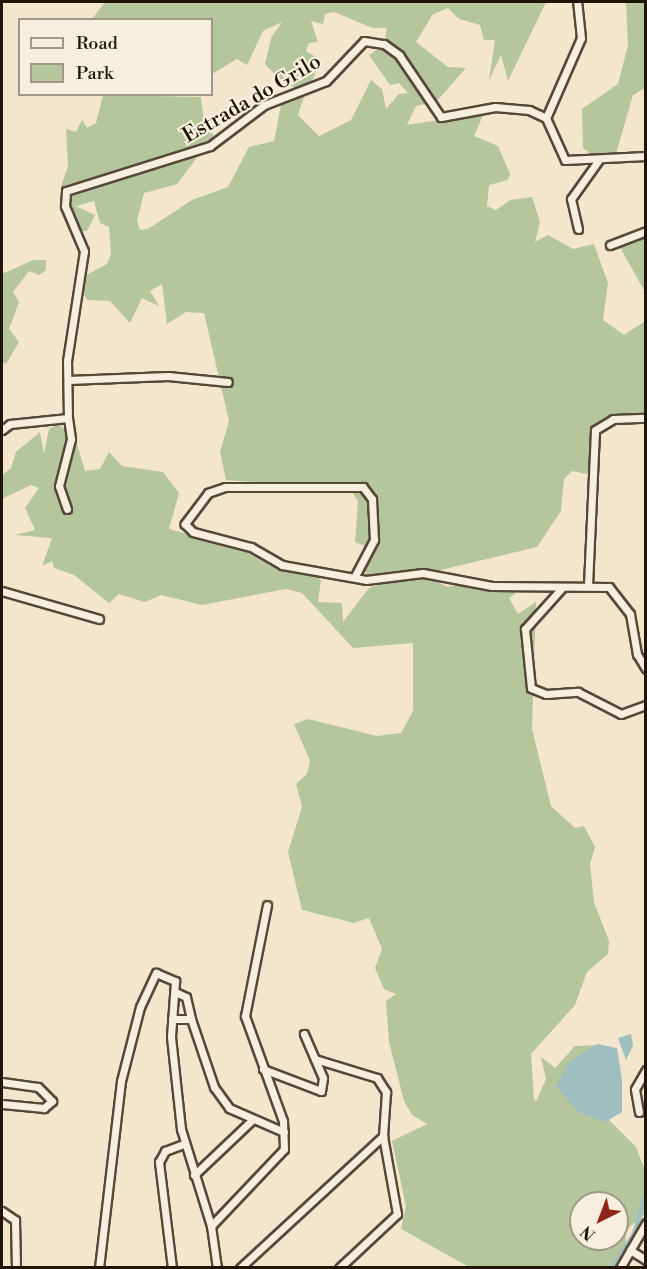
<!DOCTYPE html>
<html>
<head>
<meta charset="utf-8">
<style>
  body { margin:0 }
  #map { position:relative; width:647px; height:1269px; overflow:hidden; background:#f3e6cc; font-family:"Libre Bodoni",serif }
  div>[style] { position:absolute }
  .green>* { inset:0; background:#b5c69c }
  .water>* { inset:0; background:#9ebebf }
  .canal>* { height:5px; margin:-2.5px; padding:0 2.5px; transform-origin:2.5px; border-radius:2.5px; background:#9ebebf }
  .roads { filter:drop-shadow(2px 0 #564839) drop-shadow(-2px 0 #564839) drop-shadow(0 2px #564839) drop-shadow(0 -2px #564839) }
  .minor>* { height:7px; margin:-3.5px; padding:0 3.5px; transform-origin:3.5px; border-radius:3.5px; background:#f7efde }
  span { translate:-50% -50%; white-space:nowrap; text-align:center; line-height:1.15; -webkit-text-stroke:4.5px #f7efde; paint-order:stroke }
  .street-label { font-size:21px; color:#211408 }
  .frame { position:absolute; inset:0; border:3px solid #211408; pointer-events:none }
  .legend { position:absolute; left:18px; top:18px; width:195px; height:78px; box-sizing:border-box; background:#f7efde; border:2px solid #a19788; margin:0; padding:8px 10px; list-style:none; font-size:18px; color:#211408 }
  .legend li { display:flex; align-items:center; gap:12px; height:30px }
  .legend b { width:30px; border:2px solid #a19788 }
  .north { position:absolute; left:569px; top:1191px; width:60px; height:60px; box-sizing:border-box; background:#f7efde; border:2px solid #a19788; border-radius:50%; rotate:222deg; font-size:16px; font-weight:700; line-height:24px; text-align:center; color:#211408 }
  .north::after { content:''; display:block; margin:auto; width:21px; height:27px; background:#8f2418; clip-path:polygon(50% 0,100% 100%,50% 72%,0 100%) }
</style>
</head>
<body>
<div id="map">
  <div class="green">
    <i style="clip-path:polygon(evenodd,105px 2px,546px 2px,508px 81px,501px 55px,489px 80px,495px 40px,484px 40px,480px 25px,459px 19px,448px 8px,433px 14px,416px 42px,448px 67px,466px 68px,436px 102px,416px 106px,407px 125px,484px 113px,474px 136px,498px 146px,510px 174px,508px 180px,489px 185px,487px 206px,496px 210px,510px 200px,532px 197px,540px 222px,535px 242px,548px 235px,573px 249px,594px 244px,608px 283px,603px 320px,624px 335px,645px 321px,644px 414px,594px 429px,593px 475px,572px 471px,564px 479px,561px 511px,537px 547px,403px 579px,434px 580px,447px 587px,484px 579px,516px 593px,509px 598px,518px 614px,536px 602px,532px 729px,551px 806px,575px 828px,584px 826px,595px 847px,590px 864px,594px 902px,609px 941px,608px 954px,587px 972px,575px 1005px,531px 1054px,534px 1099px,536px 1102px,546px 1079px,541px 1057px,555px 1068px,575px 1046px,597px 1045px,609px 1120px,636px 1147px,645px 1171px,645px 1214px,625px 1231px,626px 1245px,614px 1267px,469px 1267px,401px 1229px,406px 1206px,392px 1141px,427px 1124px,412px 1115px,404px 1101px,389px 1042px,386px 1001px,396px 994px,384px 989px,375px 968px,382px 949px,369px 918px,354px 923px,302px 910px,288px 852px,302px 807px,296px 784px,307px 774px,310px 761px,294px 724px,308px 719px,377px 736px,401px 733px,413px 711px,413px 643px,353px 648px,302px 593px,286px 589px,202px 605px,161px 595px,145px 602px,119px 594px,109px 603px,74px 575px,54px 568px,52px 561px,42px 566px,52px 538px,15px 535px,35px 530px,25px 508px,39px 488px,31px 485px,2px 499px,2px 475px,11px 468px,16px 452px,40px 432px,44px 454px,49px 429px,59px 424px,76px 441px,85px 471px,100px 469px,109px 452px,122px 466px,163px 472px,179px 493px,169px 529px,241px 549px,272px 567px,315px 574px,321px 580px,318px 602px,342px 603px,343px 622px,369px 588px,387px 582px,367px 575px,363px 567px,367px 547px,355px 542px,358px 501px,350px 489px,226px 480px,220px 452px,229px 421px,204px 313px,186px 312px,167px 324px,162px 284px,150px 291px,159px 306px,142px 298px,130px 323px,110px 301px,87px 300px,82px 290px,88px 274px,107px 264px,111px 254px,109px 227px,100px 223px,94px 201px,76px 206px,95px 215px,87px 231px,69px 231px,61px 186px,68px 166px,66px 129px,76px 132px,82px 120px,87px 128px,96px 123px,103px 95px,201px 97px,205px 130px,214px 135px,177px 184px,144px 193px,137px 221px,140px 230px,148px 229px,192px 200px,228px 187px,249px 147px,274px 141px,282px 100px,305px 94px,298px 115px,319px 136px,351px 120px,371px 80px,382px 89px,386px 109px,399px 94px,408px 93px,399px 83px,390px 85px,369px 55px,384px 45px,387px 28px,373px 28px,334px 12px,325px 14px,323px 24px,311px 21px,318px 42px,309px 43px,306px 51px,321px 60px,311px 83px,297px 88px,282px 82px,265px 64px,271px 38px,282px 22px,263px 31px,247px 65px,237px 59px,212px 74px,212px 20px,92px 19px,105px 2px,581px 1203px,617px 1203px,617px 1239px,581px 1239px,581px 1203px)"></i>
    <i style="clip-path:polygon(626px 2px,645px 2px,645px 88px,633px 95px,615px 157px,597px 158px,583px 148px,582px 109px,618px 84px,628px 45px)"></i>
    <i style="clip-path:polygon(645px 228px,644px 244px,645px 292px,616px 240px)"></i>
    <i style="clip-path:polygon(33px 260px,46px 260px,46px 270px,39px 275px,29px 271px,13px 292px,19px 302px,9px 329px,19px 342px,6px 364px,2px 362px,2px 274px)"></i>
  </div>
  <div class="water">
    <i style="clip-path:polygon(631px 1034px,633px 1046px,626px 1060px,618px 1038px)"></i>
    <i style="clip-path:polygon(597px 1044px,617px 1048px,622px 1080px,622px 1112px,605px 1122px,580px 1113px,556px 1087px,569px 1062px)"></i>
  </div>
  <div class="canal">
    <i style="left:612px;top:1268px;width:41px;rotate:-57.8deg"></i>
    <i style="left:634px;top:1233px;width:43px;rotate:-73.7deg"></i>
  </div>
  <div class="roads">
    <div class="minor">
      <i style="left:546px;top:118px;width:87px;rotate:-66.4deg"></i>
      <i style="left:581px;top:38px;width:36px;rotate:-96deg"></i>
      <i style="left:578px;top:229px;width:31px;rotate:-103deg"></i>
      <i style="left:571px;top:199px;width:47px;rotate:-54.6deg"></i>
      <i style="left:610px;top:245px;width:39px;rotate:-21deg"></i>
      <i style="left:68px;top:380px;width:100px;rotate:-2.3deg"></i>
      <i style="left:168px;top:376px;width:60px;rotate:5.7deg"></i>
      <i style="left:2px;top:430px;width:10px;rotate:-37deg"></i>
      <i style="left:10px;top:424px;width:58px;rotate:-5.9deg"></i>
      <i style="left:68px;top:418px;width:57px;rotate:-91deg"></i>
      <i style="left:67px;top:361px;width:111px;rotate:-81.2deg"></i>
      <i style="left:84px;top:251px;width:49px;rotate:-112.9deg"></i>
      <i style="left:65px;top:206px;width:15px;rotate:-86deg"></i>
      <i style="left:66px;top:191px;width:151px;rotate:-17.4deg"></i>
      <i style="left:210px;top:146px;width:68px;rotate:-37.2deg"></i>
      <i style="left:264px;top:105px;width:66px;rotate:-21.2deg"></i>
      <i style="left:326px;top:81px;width:55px;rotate:-46.5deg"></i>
      <i style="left:364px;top:41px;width:20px;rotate:9deg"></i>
      <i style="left:384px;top:44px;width:19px;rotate:36deg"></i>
      <i style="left:399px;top:55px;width:75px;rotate:55.9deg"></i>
      <i style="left:441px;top:117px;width:55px;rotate:-10.5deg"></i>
      <i style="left:495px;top:107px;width:34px;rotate:5deg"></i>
      <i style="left:529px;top:110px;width:19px;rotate:25deg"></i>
      <i style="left:546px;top:118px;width:46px;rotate:65.7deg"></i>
      <i style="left:565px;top:160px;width:81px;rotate:-2.8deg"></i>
      <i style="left:67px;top:509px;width:24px;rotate:-109deg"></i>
      <i style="left:59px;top:486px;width:49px;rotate:-75.7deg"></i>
      <i style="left:71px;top:439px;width:21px;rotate:-98deg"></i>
      <i style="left:355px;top:576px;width:41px;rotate:-62.2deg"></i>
      <i style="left:374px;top:540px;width:41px;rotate:-92.8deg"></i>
      <i style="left:372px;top:499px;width:15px;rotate:-127deg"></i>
      <i style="left:363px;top:487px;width:138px;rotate:180deg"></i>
      <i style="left:225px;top:487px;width:18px;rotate:161deg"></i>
      <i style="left:208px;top:493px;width:39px;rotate:127deg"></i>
      <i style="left:185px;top:524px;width:11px;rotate:45deg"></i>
      <i style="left:193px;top:532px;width:60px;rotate:14.5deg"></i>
      <i style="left:251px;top:547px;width:36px;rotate:30deg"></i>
      <i style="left:282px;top:565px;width:85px;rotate:10.1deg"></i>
      <i style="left:366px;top:580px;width:57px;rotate:-7deg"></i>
      <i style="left:423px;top:573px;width:70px;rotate:10.7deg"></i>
      <i style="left:492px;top:586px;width:117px;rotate:0.5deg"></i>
      <i style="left:609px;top:587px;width:34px;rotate:52deg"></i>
      <i style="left:630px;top:614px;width:41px;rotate:80.1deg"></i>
      <i style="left:637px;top:654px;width:17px;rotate:59deg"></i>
      <i style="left:588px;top:585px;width:155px;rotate:-87.4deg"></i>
      <i style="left:595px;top:430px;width:21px;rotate:-31deg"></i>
      <i style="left:613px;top:419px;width:33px;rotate:-2deg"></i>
      <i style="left:561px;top:589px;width:54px;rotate:132deg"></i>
      <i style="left:525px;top:629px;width:59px;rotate:84.2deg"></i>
      <i style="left:531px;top:688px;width:16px;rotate:22deg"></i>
      <i style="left:546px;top:694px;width:32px;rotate:-4deg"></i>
      <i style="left:578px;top:692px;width:48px;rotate:27.1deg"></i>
      <i style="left:621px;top:714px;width:27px;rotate:-20deg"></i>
      <i style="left:2px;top:591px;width:101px;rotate:16.1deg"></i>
      <i style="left:175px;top:992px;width:12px;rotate:24deg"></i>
      <i style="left:186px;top:997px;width:23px;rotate:77deg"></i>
      <i style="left:172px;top:1019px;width:19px"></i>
      <i style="left:191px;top:1019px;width:72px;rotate:71.3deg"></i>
      <i style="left:214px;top:1087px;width:26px;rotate:54deg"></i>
      <i style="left:229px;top:1108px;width:60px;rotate:23.6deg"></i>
      <i style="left:315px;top:1059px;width:65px;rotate:17deg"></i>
      <i style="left:377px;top:1078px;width:17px;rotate:57deg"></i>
      <i style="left:386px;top:1092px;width:44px;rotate:93.9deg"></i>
      <i style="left:383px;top:1136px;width:79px;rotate:79.8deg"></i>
      <i style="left:397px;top:1214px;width:79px;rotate:137deg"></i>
      <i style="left:263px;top:1069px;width:62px;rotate:20.8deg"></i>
      <i style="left:321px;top:1091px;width:13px;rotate:-81deg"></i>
      <i style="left:323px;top:1078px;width:48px;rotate:-113.4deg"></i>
      <i style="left:2px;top:1082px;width:36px;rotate:8deg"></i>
      <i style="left:38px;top:1087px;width:20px;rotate:45deg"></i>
      <i style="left:52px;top:1101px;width:11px;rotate:139deg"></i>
      <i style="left:44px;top:1108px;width:42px;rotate:-174.6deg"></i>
      <i style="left:639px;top:1112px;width:23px;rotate:-100deg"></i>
      <i style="left:635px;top:1089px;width:22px;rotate:-60deg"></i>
      <i style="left:194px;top:1175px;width:80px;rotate:-43.5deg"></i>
      <i style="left:2px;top:1211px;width:16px;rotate:35deg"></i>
      <i style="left:15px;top:1220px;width:48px;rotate:88.8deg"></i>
      <i style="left:211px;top:1226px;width:106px;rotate:-46.5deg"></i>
      <i style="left:284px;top:1149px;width:28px;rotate:-92deg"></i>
      <i style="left:283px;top:1121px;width:112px;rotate:-109.9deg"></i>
      <i style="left:245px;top:1016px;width:113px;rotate:-78.8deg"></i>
      <i style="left:630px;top:1250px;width:19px;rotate:32deg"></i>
      <i style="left:99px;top:1268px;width:188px;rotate:-83.3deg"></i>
      <i style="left:121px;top:1081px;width:76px;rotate:-75.6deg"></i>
      <i style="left:140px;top:1007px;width:38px;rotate:-65deg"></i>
      <i style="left:156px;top:973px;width:21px;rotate:23deg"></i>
      <i style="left:175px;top:981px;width:56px;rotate:94.1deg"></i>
      <i style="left:171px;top:1037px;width:93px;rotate:83.8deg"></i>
      <i style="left:181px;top:1129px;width:102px;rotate:72.8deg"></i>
      <i style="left:211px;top:1226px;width:42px;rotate:81.9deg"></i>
      <i style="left:172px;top:1268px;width:107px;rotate:-97deg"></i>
      <i style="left:159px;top:1162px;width:13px;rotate:-61deg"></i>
      <i style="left:165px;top:1151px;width:19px;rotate:-21deg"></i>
      <i style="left:240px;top:1268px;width:195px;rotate:-42.7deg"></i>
      <i style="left:620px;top:1268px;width:52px;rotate:-60deg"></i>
    </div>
  </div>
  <div class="street-label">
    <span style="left:252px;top:99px;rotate:-30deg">Estrada do Grilo</span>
  </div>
  <div class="frame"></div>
  <ul class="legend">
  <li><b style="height:8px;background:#f7efde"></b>Road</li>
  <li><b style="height:16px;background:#b5c69c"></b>Park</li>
  </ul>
  <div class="north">N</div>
</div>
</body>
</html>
